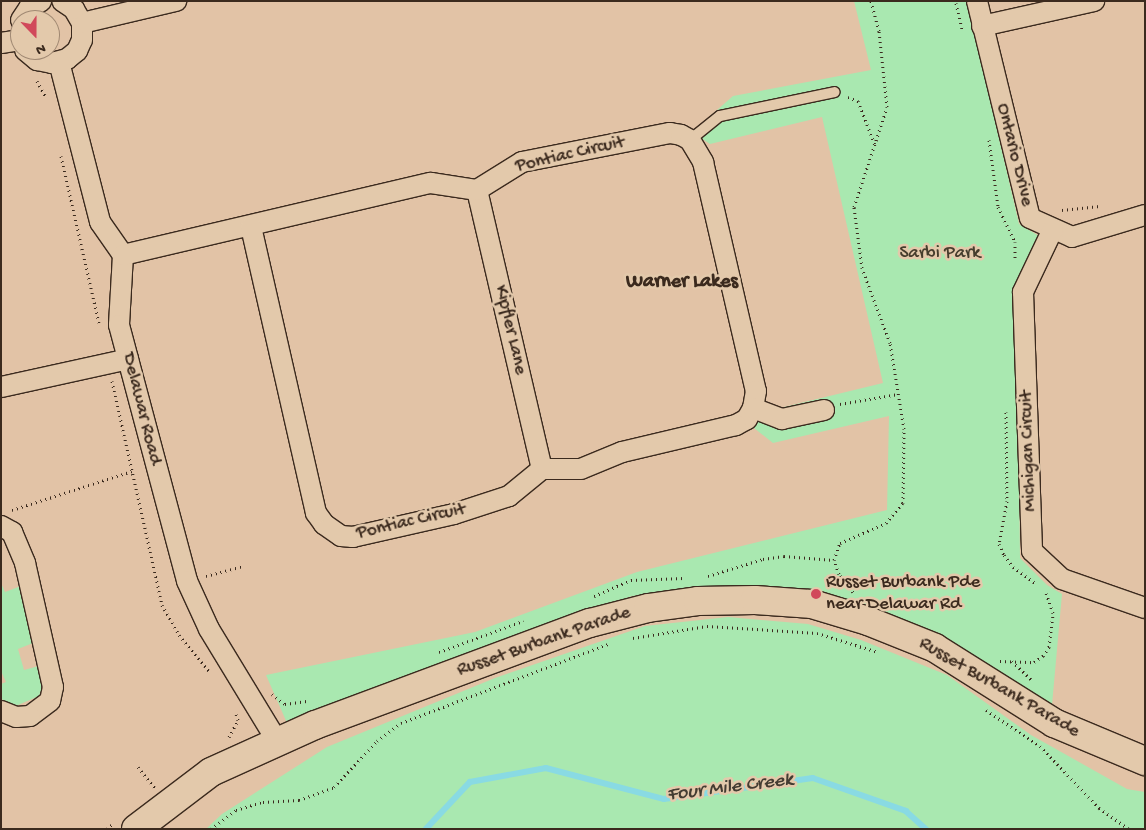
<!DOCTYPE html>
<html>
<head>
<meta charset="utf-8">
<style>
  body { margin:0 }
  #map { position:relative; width:1146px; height:830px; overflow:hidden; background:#e2c3a6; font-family:"Gochi Hand",sans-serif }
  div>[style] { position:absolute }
  .green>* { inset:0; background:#a9e8b0 }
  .stream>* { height:5.5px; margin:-2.75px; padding:0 2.75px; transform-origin:2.75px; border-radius:2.75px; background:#89dae3 }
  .path>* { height:3px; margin-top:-1.5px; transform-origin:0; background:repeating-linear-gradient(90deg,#3b2a1e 0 1px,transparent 0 5px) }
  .roads { filter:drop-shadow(1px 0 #3b2a1e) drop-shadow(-1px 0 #3b2a1e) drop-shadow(0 1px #3b2a1e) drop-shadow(0 -1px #3b2a1e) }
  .lane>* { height:10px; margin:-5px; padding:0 5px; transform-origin:5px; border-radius:5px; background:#e3c9ab }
  .street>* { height:20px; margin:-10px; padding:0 10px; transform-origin:10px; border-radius:10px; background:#e3c9ab }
  .secondary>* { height:28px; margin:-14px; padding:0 14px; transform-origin:14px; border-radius:14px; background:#e3c9ab }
  .dots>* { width:14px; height:14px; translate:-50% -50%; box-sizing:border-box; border:2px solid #e3c9ab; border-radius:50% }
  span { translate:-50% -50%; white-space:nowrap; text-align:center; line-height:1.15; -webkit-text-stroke:5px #e3c9ab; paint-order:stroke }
  .street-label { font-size:19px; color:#3b2a1e }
  .park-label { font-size:19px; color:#463d2d }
  .poi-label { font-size:19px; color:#3b2a1e }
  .left { translate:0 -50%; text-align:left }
  .neighbourhood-label { font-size:20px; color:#3b2a1e; font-weight:700 }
  .water-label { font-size:20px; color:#433c32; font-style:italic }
  .frame { position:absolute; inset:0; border:2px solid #3b2a1e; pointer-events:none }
  .north { position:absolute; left:10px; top:10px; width:50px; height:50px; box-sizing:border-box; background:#e3c9ab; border:1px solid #a08973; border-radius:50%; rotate:158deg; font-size:14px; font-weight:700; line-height:20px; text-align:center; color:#3b2a1e }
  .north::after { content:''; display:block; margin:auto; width:18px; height:22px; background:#d1495b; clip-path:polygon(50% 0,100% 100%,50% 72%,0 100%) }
</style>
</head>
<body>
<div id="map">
  <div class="green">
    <i style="clip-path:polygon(854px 1px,967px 1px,1019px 224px,1039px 236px,1017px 290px,1020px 558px,1047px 585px,1062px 594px,1052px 705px,972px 655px,716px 588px,632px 596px,287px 723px,266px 675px,475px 632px,637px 572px,887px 510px,889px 416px,773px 443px,754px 428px,767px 402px,780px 408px,883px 383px,822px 117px,710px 144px,692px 132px,733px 96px,871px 70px)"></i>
    <i style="clip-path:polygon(1px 583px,5px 592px,21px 586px,33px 643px,18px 649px,24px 670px,39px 666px,43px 685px,39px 696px,18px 705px,7px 704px,1px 698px,1px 684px,6px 682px,1px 671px)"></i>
    <i style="clip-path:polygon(728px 617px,808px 624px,861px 640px,947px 675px,1031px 735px,1127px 789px,1145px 792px,1145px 829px,206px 829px,222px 814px,327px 747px,495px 678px,645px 626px)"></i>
  </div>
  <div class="stream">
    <i style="left:426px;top:829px;width:64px;rotate:-46.9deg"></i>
    <i style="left:470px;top:782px;width:77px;rotate:-10.4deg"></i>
    <i style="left:546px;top:768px;width:122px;rotate:14.7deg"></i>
    <i style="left:664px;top:799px;width:150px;rotate:-8deg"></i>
    <i style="left:813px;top:778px;width:99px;rotate:19.5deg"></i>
    <i style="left:906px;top:811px;width:27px;rotate:42deg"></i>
  </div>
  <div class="path">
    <i style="left:956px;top:3px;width:28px;rotate:77deg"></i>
    <i style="left:37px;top:81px;width:18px;rotate:61deg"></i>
    <i style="left:848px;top:97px;width:11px;rotate:22deg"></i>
    <i style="left:858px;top:101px;width:47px;rotate:68.9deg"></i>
    <i style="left:989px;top:140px;width:68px;rotate:82.3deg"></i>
    <i style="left:998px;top:207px;width:39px;rotate:64deg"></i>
    <i style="left:1015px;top:242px;width:17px;rotate:90deg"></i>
    <i style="left:61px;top:156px;width:171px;rotate:77.2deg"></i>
    <i style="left:1062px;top:210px;width:38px;rotate:-6deg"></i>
    <i style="left:112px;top:381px;width:230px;rotate:77.4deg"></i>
    <i style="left:162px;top:605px;width:34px;rotate:60deg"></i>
    <i style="left:179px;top:635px;width:47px;rotate:50.2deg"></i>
    <i style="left:840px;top:404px;width:59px;rotate:-9.8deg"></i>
    <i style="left:1006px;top:412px;width:89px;rotate:89.4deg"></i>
    <i style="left:1007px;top:501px;width:44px;rotate:100.5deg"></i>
    <i style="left:999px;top:544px;width:12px;rotate:66deg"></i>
    <i style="left:1004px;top:555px;width:15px;rotate:53deg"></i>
    <i style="left:1013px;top:567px;width:29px;rotate:36deg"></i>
    <i style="left:12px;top:510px;width:126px;rotate:-18deg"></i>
    <i style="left:206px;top:576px;width:39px;rotate:-15deg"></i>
    <i style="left:708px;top:576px;width:58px;rotate:-17.2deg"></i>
    <i style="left:763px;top:559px;width:21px;rotate:-8deg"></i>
    <i style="left:784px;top:556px;width:50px;rotate:4.6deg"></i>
    <i style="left:853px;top:592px;width:23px;rotate:-128deg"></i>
    <i style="left:839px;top:574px;width:15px;rotate:-110deg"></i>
    <i style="left:834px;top:560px;width:18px;rotate:-71deg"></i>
    <i style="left:840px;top:543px;width:50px;rotate:-23.5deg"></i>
    <i style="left:886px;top:523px;width:26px;rotate:-50deg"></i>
    <i style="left:903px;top:503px;width:74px;rotate:-89.2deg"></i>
    <i style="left:904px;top:429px;width:87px;rotate:-99.2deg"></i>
    <i style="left:890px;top:343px;width:80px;rotate:-110.5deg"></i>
    <i style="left:862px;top:268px;width:62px;rotate:-97.5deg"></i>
    <i style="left:854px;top:207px;width:105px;rotate:-71.7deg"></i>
    <i style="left:887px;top:107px;width:76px;rotate:-96deg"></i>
    <i style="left:879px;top:31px;width:31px;rotate:-105deg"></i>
    <i style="left:594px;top:596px;width:40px;rotate:-23.4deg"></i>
    <i style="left:631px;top:580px;width:53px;rotate:-2.2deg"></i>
    <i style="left:633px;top:638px;width:75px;rotate:-9.2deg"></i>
    <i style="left:707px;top:626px;width:110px;rotate:3.6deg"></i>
    <i style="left:817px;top:633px;width:64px;rotate:17.3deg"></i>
    <i style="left:439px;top:652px;width:90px;rotate:-20.3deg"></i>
    <i style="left:1000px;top:661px;width:34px;rotate:2deg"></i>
    <i style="left:1034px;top:662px;width:11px;rotate:-34deg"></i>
    <i style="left:1043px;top:656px;width:11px;rotate:-56deg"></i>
    <i style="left:1049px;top:647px;width:34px;rotate:-83deg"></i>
    <i style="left:1053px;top:613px;width:21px;rotate:-109deg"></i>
    <i style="left:1012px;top:661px;width:29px;rotate:44deg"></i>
    <i style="left:272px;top:694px;width:16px;rotate:38deg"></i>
    <i style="left:285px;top:704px;width:22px;rotate:-8deg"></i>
    <i style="left:986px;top:710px;width:65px;rotate:33.7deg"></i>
    <i style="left:1040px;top:746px;width:86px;rotate:46.4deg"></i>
    <i style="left:1099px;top:808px;width:37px;rotate:35deg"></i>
    <i style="left:229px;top:737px;width:19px;rotate:-62deg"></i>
    <i style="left:238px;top:720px;width:6px;rotate:-108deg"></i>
    <i style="left:138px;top:767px;width:27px;rotate:51deg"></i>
    <i style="left:107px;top:829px;width:9px;rotate:-41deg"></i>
    <i style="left:211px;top:829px;width:31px;rotate:-37deg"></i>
    <i style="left:236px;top:810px;width:28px;rotate:-17deg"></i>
    <i style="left:263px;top:802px;width:36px;rotate:-3deg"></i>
    <i style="left:299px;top:800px;width:37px;rotate:-20deg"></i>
    <i style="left:334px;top:787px;width:63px;rotate:-46.9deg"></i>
    <i style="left:377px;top:741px;width:30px;rotate:-37deg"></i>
    <i style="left:401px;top:723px;width:222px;rotate:-20.9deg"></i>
  </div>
  <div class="roads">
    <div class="lane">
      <i style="left:690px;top:140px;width:38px;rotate:-39deg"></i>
      <i style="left:720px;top:116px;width:117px;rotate:-11.8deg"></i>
    </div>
    <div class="street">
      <i style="left:977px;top:1px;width:223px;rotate:76.3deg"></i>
      <i style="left:1030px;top:218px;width:46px;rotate:24.3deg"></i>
      <i style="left:1072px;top:237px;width:76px;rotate:-16.8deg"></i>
      <i style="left:21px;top:20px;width:14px;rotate:-56deg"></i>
      <i style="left:29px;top:8px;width:14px;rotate:-30deg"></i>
      <i style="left:82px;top:23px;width:97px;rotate:-13.2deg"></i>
      <i style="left:982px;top:26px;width:115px;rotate:-12.6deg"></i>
      <i style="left:1px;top:43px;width:19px;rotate:-9deg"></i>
      <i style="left:25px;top:50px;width:16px;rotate:40deg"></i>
      <i style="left:37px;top:60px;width:15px;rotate:11deg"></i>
      <i style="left:52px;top:63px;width:16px;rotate:-15deg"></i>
      <i style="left:67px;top:59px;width:13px;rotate:-39deg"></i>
      <i style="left:77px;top:51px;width:12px;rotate:-66deg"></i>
      <i style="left:82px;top:40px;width:17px;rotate:-90deg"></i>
      <i style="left:82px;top:23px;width:16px;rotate:-120deg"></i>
      <i style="left:74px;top:9px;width:14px;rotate:-146deg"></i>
      <i style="left:59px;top:62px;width:165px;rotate:75.6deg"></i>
      <i style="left:100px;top:222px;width:40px;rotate:55.1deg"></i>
      <i style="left:123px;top:255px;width:70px;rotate:93.3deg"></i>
      <i style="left:119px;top:325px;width:265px;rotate:75.1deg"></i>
      <i style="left:187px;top:581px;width:53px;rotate:65.4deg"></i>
      <i style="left:209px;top:629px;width:131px;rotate:58.7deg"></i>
      <i style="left:477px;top:190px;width:286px;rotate:76.9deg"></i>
      <i style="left:1053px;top:229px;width:70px;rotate:115.5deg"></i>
      <i style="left:1023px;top:292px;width:259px;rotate:88deg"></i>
      <i style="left:1032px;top:551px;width:41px;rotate:43deg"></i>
      <i style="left:1062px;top:579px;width:88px;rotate:19.3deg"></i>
      <i style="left:123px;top:255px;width:316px;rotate:-13.2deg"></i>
      <i style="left:431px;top:183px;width:47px;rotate:8.7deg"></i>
      <i style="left:477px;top:190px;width:53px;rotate:-31.9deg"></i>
      <i style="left:522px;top:162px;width:151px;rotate:-11.1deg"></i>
      <i style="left:670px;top:133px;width:11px;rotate:10deg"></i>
      <i style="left:681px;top:135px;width:10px;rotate:29deg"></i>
      <i style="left:690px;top:140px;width:26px;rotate:59deg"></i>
      <i style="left:703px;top:162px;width:235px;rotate:77deg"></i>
      <i style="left:756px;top:391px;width:17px;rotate:100deg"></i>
      <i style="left:753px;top:408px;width:13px;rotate:119deg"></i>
      <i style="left:747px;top:419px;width:13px;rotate:151deg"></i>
      <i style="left:736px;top:425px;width:117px;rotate:166.7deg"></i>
      <i style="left:622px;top:452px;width:44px;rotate:157.5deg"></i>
      <i style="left:581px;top:469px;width:39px;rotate:180deg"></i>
      <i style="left:542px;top:469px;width:43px;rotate:140.7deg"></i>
      <i style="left:509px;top:496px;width:58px;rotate:161.9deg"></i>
      <i style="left:454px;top:514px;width:104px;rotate:167.2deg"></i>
      <i style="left:353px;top:537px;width:12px;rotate:-175deg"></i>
      <i style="left:341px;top:536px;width:21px;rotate:-145deg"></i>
      <i style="left:324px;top:524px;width:14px;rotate:-126deg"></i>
      <i style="left:316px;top:513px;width:294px;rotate:-102.8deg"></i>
      <i style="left:1px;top:387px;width:130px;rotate:-12.4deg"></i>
      <i style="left:753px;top:408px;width:31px;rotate:21deg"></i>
      <i style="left:782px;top:419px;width:43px;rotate:-12.1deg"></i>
      <i style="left:1px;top:526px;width:13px;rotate:29deg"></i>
      <i style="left:12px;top:532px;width:34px;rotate:67deg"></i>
      <i style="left:25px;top:563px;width:127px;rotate:77.3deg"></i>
      <i style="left:53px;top:687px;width:14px;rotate:102deg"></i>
      <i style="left:50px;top:701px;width:25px;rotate:143deg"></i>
      <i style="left:30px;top:716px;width:14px;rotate:176deg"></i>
      <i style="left:16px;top:717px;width:16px;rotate:-158deg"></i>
    </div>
    <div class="secondary">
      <i style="left:136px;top:829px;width:94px;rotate:-37.2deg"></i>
      <i style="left:211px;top:772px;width:114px;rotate:-24.3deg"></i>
      <i style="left:315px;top:725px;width:293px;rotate:-20.4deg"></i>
      <i style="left:590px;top:623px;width:60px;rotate:-14.5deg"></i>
      <i style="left:648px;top:608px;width:50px;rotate:-8deg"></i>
      <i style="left:698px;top:601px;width:57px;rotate:-1deg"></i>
      <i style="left:755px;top:600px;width:57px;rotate:4deg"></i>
      <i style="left:812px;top:604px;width:59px;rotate:16.9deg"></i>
      <i style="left:868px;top:621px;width:72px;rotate:21.9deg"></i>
      <i style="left:935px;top:648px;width:141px;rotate:32.2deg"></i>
      <i style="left:1054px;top:723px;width:99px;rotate:22.7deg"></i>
    </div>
  </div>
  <div class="dots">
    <i style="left:816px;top:594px;background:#d1495b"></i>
  </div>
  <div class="street-label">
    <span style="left:570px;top:155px;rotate:-13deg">Pontiac Circuit</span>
    <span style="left:1014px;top:155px;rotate:76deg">Ontario Drive</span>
    <span style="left:510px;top:330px;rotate:77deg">Kipfler Lane</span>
    <span style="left:141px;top:409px;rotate:76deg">Delawar Road</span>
    <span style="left:1029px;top:451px;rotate:-92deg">Michigan Circuit</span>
    <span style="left:411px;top:522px;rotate:-13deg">Pontiac Circuit</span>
    <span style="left:544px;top:642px;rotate:-19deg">Russet Burbank Parade</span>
    <span style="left:999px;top:688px;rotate:30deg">Russet Burbank Parade</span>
  </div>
  <div class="park-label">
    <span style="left:940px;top:254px">Sarbi Park</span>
  </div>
  <div class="poi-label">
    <span class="left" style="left:826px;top:594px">Russet Burbank Pde<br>near Delawar Rd</span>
  </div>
  <div class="neighbourhood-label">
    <span style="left:682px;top:282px">Warner Lakes</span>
  </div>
  <div class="water-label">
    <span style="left:730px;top:788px;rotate:-7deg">Four Mile Creek</span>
  </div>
  <div class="frame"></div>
  <div class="north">N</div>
</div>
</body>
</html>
